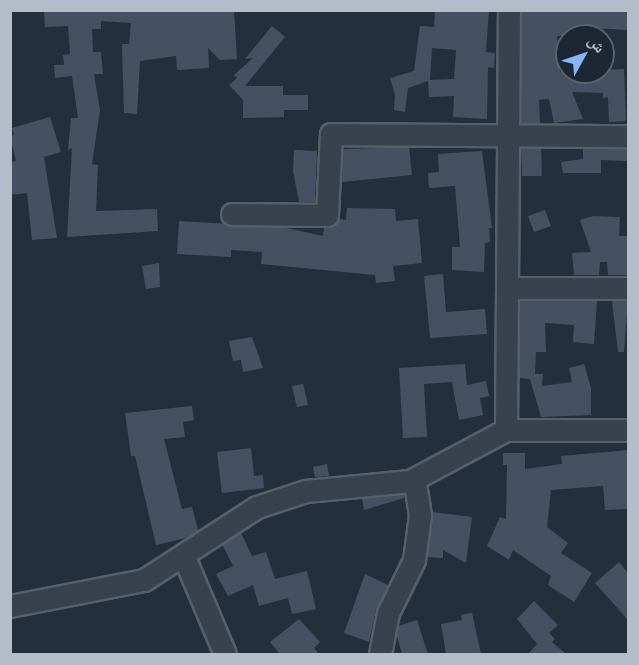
<!DOCTYPE html>
<html>
<head>
<meta charset="utf-8">
<style>
  body { margin:0 }
  #map { position:relative; width:639px; height:665px; overflow:hidden; background:#242f3e; font-family:Quicksand,"Noto Naskh Arabic",sans-serif }
  div>[style] { position:absolute }
  .building>* { inset:0; background:#455162 }
  .roads { filter:drop-shadow(2px 0 #565f6c) drop-shadow(-2px 0 #565f6c) drop-shadow(0 2px #565f6c) drop-shadow(0 -2px #565f6c) }
  .minor>* { height:21px; margin:-10.5px; padding:0 10.5px; transform-origin:10.5px; border-radius:10.5px; background:#38414e }
  span { translate:-50% -50%; white-space:nowrap; text-align:center; line-height:1.15; -webkit-text-stroke:6px #1d2633; paint-order:stroke }
  .frame { position:absolute; inset:0; border:12px solid #b4bcc9; pointer-events:none }
  .north { position:absolute; left:555px; top:24px; width:60px; height:60px; box-sizing:border-box; background:#1d2633; border:2px solid #59626f; border-radius:50%; rotate:50deg; font-size:16px; font-weight:700; line-height:24px; text-align:center; color:#b4bcc9 }
  .north::after { content:''; display:block; margin:auto; width:21px; height:27px; background:#8ab4f8; clip-path:polygon(50% 0,100% 100%,50% 72%,0 100%) }
</style>
</head>
<body>
<div id="map">
  <div class="building">
    <i style="clip-path:polygon(44px 10px,234px 10px,237px 59px,220px 60px,208px 48px,209px 68px,177px 70px,176px 56px,140px 61px,137px 114px,124px 113px,122px 44px,129px 44px,131px 23px,101px 21px,101px 29px,92px 29px,93px 52px,101px 52px,103px 74px,94px 74px,100px 110px,92px 164px,98px 165px,96px 211px,157px 209px,158px 231px,67px 237px,72px 148px,68px 150px,71px 118px,78px 118px,72px 76px,55px 78px,54px 65px,64px 65px,63px 55px,70px 54px,68px 26px,45px 27px)"></i>
    <i style="clip-path:polygon(evenodd,435px 10px,489px 10px,486px 52px,495px 53px,494px 68px,488px 67px,487px 119px,453px 117px,454px 96px,429px 97px,428px 81px,408px 88px,405px 112px,394px 110px,395px 95px,390px 78px,414px 71px,420px 26px,434px 27px,435px 10px,432px 48px,456px 50px,454px 79px,430px 80px,432px 48px)"></i>
    <i style="clip-path:polygon(522px 10px,628px 10px,628px 30px,593px 28px,593px 33px,586px 36px,557px 36px,560px 72px,602px 74px,603px 70px,624px 69px,626px 121px,609px 122px,608px 97px,603px 98px,603px 93px,572px 92px,583px 119px,554px 123px,549px 99px,539px 100px,540px 123px,521px 123px)"></i>
    <i style="clip-path:polygon(272px 26px,285px 37px,245px 86px,283px 86px,283px 95px,308px 95px,308px 110px,284px 110px,284px 117px,243px 118px,243px 100px,229px 85px,237px 78px,234px 75px,253px 58px,245px 59px)"></i>
    <i style="clip-path:polygon(50px 117px,61px 152px,44px 157px,57px 238px,32px 240px,27px 193px,10px 195px,10px 162px,16px 161px,10px 136px,14px 135px,12px 128px)"></i>
    <i style="clip-path:polygon(409px 147px,412px 175px,342px 182px,343px 149px)"></i>
    <i style="clip-path:polygon(521px 148px,541px 148px,542px 176px,522px 176px)"></i>
    <i style="clip-path:polygon(583px 148px,628px 149px,628px 161px,601px 160px,601px 173px,563px 173px,561px 162px,583px 159px)"></i>
    <i style="clip-path:polygon(294px 150px,317px 151px,315px 202px,299px 202px,293px 171px)"></i>
    <i style="clip-path:polygon(482px 151px,492px 228px,489px 228px,490px 242px,485px 243px,484px 272px,452px 270px,452px 247px,460px 247px,455px 186px,429px 188px,428px 173px,439px 172px,438px 154px)"></i>
    <i style="clip-path:polygon(347px 208px,395px 209px,396px 221px,418px 219px,422px 263px,393px 266px,395px 281px,376px 283px,375px 275px,261px 264px,262px 252px,231px 250px,231px 257px,177px 254px,179px 221px,282px 227px,323px 236px,324px 228px,334px 226px,339px 219px,346px 220px)"></i>
    <i style="clip-path:polygon(545px 210px,551px 226px,534px 232px,528px 216px)"></i>
    <i style="clip-path:polygon(593px 216px,620px 217px,619px 236px,628px 236px,628px 275px,608px 275px,607px 262px,600px 262px,599px 275px,574px 275px,572px 253px,591px 252px,580px 220px)"></i>
    <i style="clip-path:polygon(159px 263px,160px 287px,146px 289px,142px 266px)"></i>
    <i style="clip-path:polygon(443px 274px,446px 312px,485px 309px,487px 334px,430px 338px,424px 276px)"></i>
    <i style="clip-path:polygon(520px 301px,597px 301px,594px 344px,573px 342px,574px 325px,545px 323px,546px 352px,536px 352px,535px 374px,543px 374px,542px 386px,572px 382px,569px 368px,584px 364px,591px 388px,591px 415px,541px 417px,530px 379px,519px 378px)"></i>
    <i style="clip-path:polygon(612px 301px,628px 301px,624px 352px,618px 352px)"></i>
    <i style="clip-path:polygon(252px 337px,263px 368px,243px 372px,241px 360px,233px 361px,229px 341px)"></i>
    <i style="clip-path:polygon(465px 364px,467px 385px,486px 381px,489px 396px,480px 398px,483px 415px,459px 420px,452px 382px,424px 384px,427px 437px,403px 438px,399px 368px)"></i>
    <i style="clip-path:polygon(303px 384px,308px 405px,297px 407px,292px 386px)"></i>
    <i style="clip-path:polygon(192px 406px,194px 420px,183px 422px,185px 437px,164px 439px,182px 509px,192px 507px,198px 530px,186px 538px,156px 545px,135px 456px,131px 456px,125px 413px)"></i>
    <i style="clip-path:polygon(251px 448px,254px 476px,263px 475px,264px 488px,222px 493px,217px 452px)"></i>
    <i style="clip-path:polygon(628px 450px,628px 509px,605px 510px,603px 486px,551px 490px,547px 527px,568px 543px,561px 553px,592px 573px,574px 602px,548px 585px,551px 576px,513px 550px,509px 560px,487px 546px,500px 517px,506px 519px,507px 465px,503px 465px,503px 453px,525px 453px,525px 469px,562px 464px,561px 456px)"></i>
    <i style="clip-path:polygon(327px 464px,329px 476px,315px 477px,313px 467px)"></i>
    <i style="clip-path:polygon(404px 494px,404px 498px,364px 510px,362px 498px)"></i>
    <i style="clip-path:polygon(432px 512px,472px 517px,466px 563px,443px 550px,443px 558px,427px 557px)"></i>
    <i style="clip-path:polygon(241px 533px,252px 556px,266px 552px,275px 579px,307px 571px,316px 609px,292px 614px,288px 598px,259px 606px,253px 585px,228px 596px,216px 574px,233px 566px,222px 544px)"></i>
    <i style="clip-path:polygon(619px 562px,628px 573px,628px 620px,595px 583px)"></i>
    <i style="clip-path:polygon(365px 574px,388px 585px,376px 610px,369px 642px,344px 633px)"></i>
    <i style="clip-path:polygon(534px 601px,558px 625px,549px 633px,555px 639px,552px 642px,566px 654px,528px 654px,537px 644px,517px 619px)"></i>
    <i style="clip-path:polygon(472px 613px,481px 654px,446px 654px,441px 624px,462px 620px,461px 615px)"></i>
    <i style="clip-path:polygon(299px 619px,320px 642px,314px 648px,319px 654px,280px 654px,270px 642px)"></i>
    <i style="clip-path:polygon(417px 620px,428px 654px,402px 654px,397px 636px,398px 626px)"></i>
  </div>
  <div class="roads">
    <div class="minor">
      <i style="left:232px;top:214px;width:95px;rotate:0.6deg"></i>
      <i style="left:327px;top:215px;width:81px;rotate:-87.2deg"></i>
      <i style="left:331px;top:134px;width:297px;rotate:0.4deg"></i>
      <i style="left:507px;top:288px;width:121px"></i>
      <i style="left:506px;top:430px;width:420px;rotate:-89.6deg"></i>
      <i style="left:184px;top:557px;width:105px;rotate:67.1deg"></i>
      <i style="left:10px;top:606px;width:136px;rotate:-11deg"></i>
      <i style="left:144px;top:580px;width:135px;rotate:-32.9deg"></i>
      <i style="left:257px;top:507px;width:52px;rotate:-18.1deg"></i>
      <i style="left:306px;top:491px;width:104px;rotate:-5.5deg"></i>
      <i style="left:410px;top:481px;width:109px;rotate:-28deg"></i>
      <i style="left:506px;top:430px;width:122px"></i>
      <i style="left:380px;top:654px;width:42px;rotate:-79deg"></i>
      <i style="left:388px;top:613px;width:59px;rotate:-63.9deg"></i>
      <i style="left:414px;top:560px;width:45px;rotate:-82.4deg"></i>
      <i style="left:420px;top:515px;width:36px;rotate:-99deg"></i>
    </div>
  </div>
  <div class="frame"></div>
  <div class="north">ش</div>
</div>
</body>
</html>
